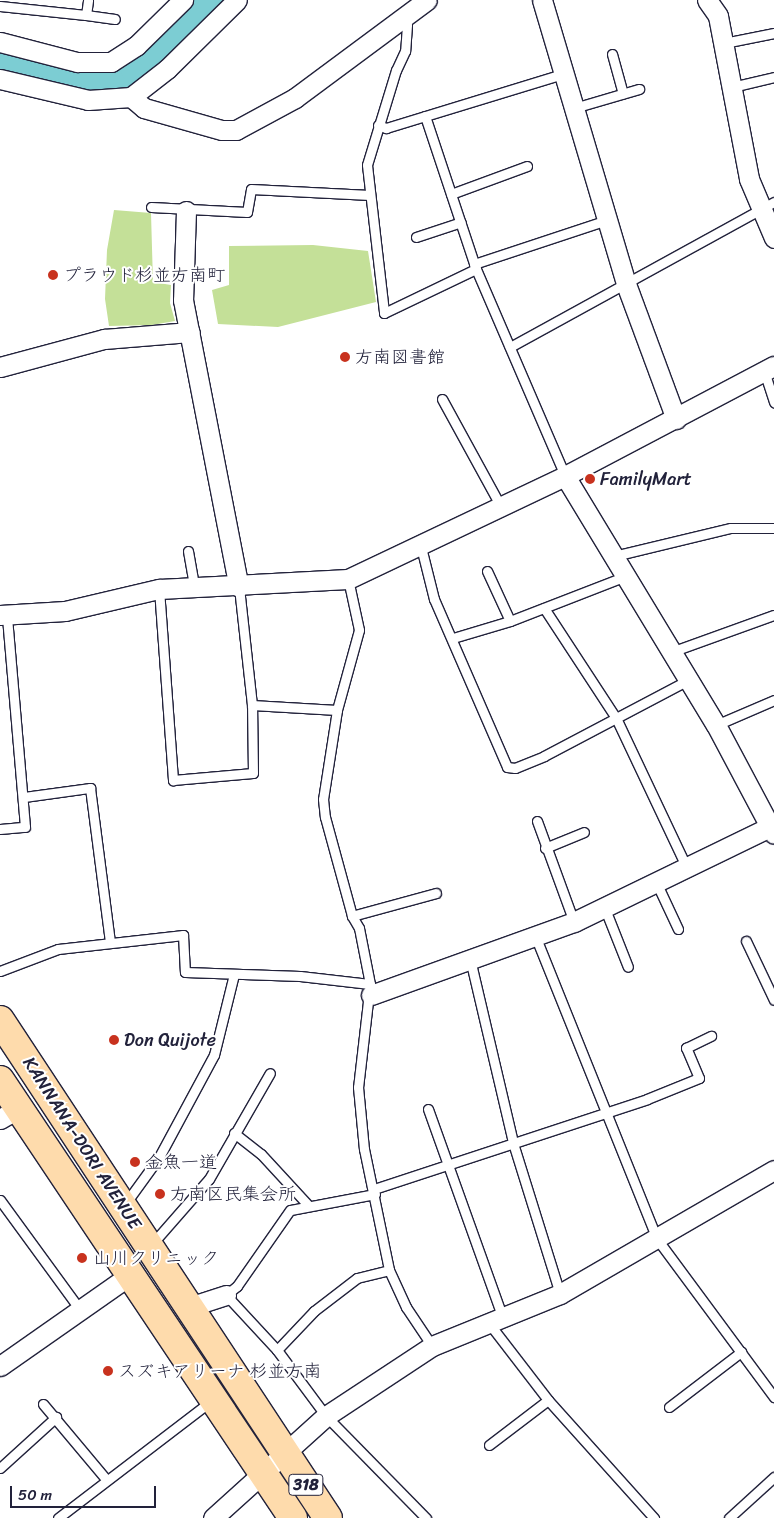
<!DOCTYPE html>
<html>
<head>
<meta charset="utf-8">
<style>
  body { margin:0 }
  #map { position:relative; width:774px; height:1518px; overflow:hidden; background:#fff; font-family:Sriracha,"Klee One",sans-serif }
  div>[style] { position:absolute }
  .green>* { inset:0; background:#c4e098 }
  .river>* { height:35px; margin:-17.5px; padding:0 17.5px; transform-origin:17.5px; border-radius:17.5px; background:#7ccdd3 }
  .roads { filter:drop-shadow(1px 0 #22223b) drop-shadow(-1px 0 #22223b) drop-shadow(0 1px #22223b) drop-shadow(0 -1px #22223b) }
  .lane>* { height:9px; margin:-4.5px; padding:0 4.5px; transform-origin:4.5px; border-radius:4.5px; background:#fff }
  .street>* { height:19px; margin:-9.5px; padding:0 9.5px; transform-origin:9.5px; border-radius:9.5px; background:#fff }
  .primary>* { height:28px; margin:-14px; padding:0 14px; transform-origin:14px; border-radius:14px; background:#fedbac }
  .dots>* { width:14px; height:14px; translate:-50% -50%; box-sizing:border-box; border:2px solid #fff; border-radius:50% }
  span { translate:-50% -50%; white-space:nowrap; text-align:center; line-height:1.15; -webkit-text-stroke:4px #fff; paint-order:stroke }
  .shield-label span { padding:1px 4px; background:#fff; border:1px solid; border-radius:4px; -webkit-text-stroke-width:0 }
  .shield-label { font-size:16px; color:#22223b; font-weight:700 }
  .poi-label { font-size:18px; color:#22223b }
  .left { translate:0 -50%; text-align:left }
  .street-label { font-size:18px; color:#22223b }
  .scale { position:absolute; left:10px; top:1486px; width:146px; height:22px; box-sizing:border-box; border:2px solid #22223b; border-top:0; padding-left:6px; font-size:15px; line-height:18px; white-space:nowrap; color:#22223b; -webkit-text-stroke:4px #fff; paint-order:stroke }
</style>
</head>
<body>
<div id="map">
  <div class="green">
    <i style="clip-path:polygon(114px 210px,151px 213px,153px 282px,171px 285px,170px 303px,175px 321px,152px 325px,109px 326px,105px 299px,107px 250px)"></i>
    <i style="clip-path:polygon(313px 245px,368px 251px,376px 302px,278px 327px,218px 324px,212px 290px,229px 285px,229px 246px)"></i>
  </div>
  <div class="river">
    <i style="left:0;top:62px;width:77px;rotate:12.8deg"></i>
    <i style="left:75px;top:79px;width:23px;rotate:7deg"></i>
    <i style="left:98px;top:82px;width:19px;rotate:-16deg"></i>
    <i style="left:116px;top:77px;width:24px;rotate:-22deg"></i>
    <i style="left:138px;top:68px;width:22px;rotate:-36deg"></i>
    <i style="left:156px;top:55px;width:78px;rotate:-44.5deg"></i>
  </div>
  <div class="roads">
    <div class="lane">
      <i style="left:0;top:6px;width:86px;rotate:6deg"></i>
      <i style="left:86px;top:15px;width:15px;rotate:-82deg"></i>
      <i style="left:86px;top:15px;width:29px;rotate:8deg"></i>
      <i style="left:402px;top:17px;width:9px;rotate:58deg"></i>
      <i style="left:407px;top:25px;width:26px;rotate:94deg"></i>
      <i style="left:405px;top:51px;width:21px;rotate:115deg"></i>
      <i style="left:396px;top:70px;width:99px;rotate:107deg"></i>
      <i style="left:367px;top:165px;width:149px;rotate:83.4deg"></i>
      <i style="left:384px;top:313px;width:102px;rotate:-25.6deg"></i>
      <i style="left:724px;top:43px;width:51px;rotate:-11.3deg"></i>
      <i style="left:612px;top:54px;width:41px;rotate:74.6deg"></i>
      <i style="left:732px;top:87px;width:43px;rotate:-13.4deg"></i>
      <i style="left:574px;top:108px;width:68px;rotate:-16.3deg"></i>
      <i style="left:425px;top:116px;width:161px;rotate:71.6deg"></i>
      <i style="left:476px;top:269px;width:225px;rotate:66.7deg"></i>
      <i style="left:378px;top:125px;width:9px;rotate:21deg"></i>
      <i style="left:386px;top:128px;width:185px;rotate:-17deg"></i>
      <i style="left:451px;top:194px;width:81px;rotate:-20.2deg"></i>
      <i style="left:151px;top:207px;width:96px;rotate:3deg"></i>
      <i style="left:247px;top:212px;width:23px;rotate:-80deg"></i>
      <i style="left:251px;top:189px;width:119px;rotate:2.9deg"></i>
      <i style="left:416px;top:237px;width:47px;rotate:-18.4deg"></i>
      <i style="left:474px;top:264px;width:140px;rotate:-18.3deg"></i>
      <i style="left:510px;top:347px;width:301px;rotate:-28.8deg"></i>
      <i style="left:764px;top:371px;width:33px;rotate:72deg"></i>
      <i style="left:442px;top:399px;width:121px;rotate:61.3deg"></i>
      <i style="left:421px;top:547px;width:54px;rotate:76deg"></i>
      <i style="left:434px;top:599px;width:183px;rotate:66.5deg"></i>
      <i style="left:507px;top:767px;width:8px;rotate:7deg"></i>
      <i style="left:515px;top:768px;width:31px;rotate:-22deg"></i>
      <i style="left:544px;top:756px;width:163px;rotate:-27.8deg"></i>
      <i style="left:188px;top:551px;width:36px;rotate:80deg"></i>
      <i style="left:614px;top:556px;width:120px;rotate:-13.5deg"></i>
      <i style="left:731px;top:528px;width:43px"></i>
      <i style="left:487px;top:571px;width:55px;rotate:65.3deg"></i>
      <i style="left:348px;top:579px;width:52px;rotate:77.8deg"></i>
      <i style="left:359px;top:630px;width:83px;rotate:105.4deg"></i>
      <i style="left:337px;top:710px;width:90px;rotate:98.9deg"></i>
      <i style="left:323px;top:799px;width:18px;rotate:84deg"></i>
      <i style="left:325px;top:817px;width:103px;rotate:74.7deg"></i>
      <i style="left:352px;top:916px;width:14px;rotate:60deg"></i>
      <i style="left:359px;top:928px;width:57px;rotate:78.9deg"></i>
      <i style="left:370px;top:984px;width:104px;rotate:96.6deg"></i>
      <i style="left:358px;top:1087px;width:62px;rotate:84.5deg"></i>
      <i style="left:364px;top:1149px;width:124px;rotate:78.3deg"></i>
      <i style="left:389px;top:1270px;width:41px;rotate:65.3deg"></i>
      <i style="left:406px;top:1307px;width:47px;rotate:56.3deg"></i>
      <i style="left:159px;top:589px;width:192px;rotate:85.8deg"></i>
      <i style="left:173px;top:780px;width:80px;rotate:-5deg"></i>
      <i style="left:253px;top:773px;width:68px;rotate:-90.8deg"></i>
      <i style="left:252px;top:705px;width:119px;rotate:-96.3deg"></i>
      <i style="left:544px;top:608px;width:131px;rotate:56.8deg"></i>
      <i style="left:616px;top:718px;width:164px;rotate:64.7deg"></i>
      <i style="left:453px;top:638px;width:59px;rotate:-16.6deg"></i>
      <i style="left:510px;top:621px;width:124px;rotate:-21.2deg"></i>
      <i style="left:671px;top:652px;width:109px;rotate:-19.8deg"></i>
      <i style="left:252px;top:705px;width:85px;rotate:3.4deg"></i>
      <i style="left:716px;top:725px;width:63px;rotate:-23.3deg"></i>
      <i style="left:24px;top:797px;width:67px;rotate:-7.8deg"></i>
      <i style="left:90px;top:788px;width:155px;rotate:82.6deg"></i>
      <i style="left:537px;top:821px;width:108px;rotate:69.9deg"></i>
      <i style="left:0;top:829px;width:25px;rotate:-5deg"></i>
      <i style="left:25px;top:827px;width:212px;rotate:-94.9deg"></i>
      <i style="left:545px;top:848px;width:42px;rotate:-22.3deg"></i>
      <i style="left:656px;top:882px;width:52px;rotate:64.9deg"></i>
      <i style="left:605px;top:909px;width:62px;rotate:68.4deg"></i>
      <i style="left:352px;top:916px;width:87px;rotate:-15.3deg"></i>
      <i style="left:536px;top:938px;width:324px;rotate:68.1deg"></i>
      <i style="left:657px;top:1239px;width:197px;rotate:53.5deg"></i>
      <i style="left:746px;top:941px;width:65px;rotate:64.6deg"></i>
      <i style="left:470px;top:959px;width:189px;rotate:76.8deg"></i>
      <i style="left:513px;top:1143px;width:158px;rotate:72.7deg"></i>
      <i style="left:0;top:971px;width:62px;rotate:-20.8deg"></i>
      <i style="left:58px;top:949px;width:126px;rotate:-6.4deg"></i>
      <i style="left:183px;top:935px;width:37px;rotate:87deg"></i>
      <i style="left:185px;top:972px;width:115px;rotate:2deg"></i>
      <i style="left:300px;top:976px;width:70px;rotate:6.5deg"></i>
      <i style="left:428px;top:1109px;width:220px;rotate:70.3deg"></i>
      <i style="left:234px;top:1133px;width:34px;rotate:38deg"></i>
      <i style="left:261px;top:1154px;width:69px;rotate:47.3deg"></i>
      <i style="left:374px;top:1189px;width:287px;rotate:-18.2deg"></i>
      <i style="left:647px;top:1099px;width:56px;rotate:-22deg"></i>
      <i style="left:699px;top:1078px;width:33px;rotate:-113deg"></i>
      <i style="left:686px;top:1048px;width:28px;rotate:-26deg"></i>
      <i style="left:375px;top:1194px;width:86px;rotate:169.3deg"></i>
      <i style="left:290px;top:1210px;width:93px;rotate:124.9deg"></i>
      <i style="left:237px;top:1286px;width:14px;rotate:141deg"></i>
      <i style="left:226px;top:1295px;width:75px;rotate:47.2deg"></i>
      <i style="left:277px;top:1350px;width:82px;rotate:53.4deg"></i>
      <i style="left:326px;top:1416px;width:143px;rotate:45.6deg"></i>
      <i style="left:0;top:1200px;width:137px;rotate:53.9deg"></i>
      <i style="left:125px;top:1204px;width:58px;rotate:-54.1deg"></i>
      <i style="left:159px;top:1157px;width:116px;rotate:-61.7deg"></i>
      <i style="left:214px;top:1055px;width:83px;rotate:-76.1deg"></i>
      <i style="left:152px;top:1244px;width:86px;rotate:-48.8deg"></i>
      <i style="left:209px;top:1179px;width:122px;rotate:-60.1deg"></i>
      <i style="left:488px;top:1322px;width:98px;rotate:52.4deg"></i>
      <i style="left:548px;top:1400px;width:159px;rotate:48.1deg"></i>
      <i style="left:277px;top:1350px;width:54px;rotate:-46.5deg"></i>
      <i style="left:314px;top:1311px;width:54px;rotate:-37.5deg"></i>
      <i style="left:357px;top:1278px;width:33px;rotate:-14deg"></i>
      <i style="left:43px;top:1404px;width:98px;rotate:50deg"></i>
      <i style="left:669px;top:1407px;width:91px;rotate:-37.4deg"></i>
      <i style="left:489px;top:1445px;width:74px;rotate:-37.3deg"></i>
      <i style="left:0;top:1468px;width:76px;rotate:-42.3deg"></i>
      <i style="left:58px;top:1518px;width:193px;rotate:-37.4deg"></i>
      <i style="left:729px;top:1518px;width:61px;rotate:-42.3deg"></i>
    </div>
    <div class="street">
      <i style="left:542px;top:0;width:296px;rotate:73.5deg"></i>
      <i style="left:626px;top:284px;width:144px;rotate:69.7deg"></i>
      <i style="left:707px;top:0;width:19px;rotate:55deg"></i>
      <i style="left:718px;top:16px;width:166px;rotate:79.2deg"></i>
      <i style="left:749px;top:179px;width:64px;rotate:67deg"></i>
      <i style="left:0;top:42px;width:80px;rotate:14.6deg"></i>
      <i style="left:77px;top:62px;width:34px"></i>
      <i style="left:111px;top:62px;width:30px;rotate:-33deg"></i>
      <i style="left:136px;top:46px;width:66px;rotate:-44.4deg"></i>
      <i style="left:0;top:79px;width:90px;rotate:13.4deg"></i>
      <i style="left:88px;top:100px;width:43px;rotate:-4deg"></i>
      <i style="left:131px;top:97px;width:46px;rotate:-37.9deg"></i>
      <i style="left:167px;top:69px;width:98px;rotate:-44.6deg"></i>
      <i style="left:131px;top:97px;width:17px;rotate:40deg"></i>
      <i style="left:144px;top:108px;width:81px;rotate:15.8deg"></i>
      <i style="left:222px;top:130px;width:14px"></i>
      <i style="left:236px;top:130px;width:67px;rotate:-28.5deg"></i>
      <i style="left:295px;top:98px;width:164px;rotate:-36.6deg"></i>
      <i style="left:186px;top:211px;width:89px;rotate:91.9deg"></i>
      <i style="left:183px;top:300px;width:292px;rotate:79deg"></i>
      <i style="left:0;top:367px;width:108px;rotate:-15.1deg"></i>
      <i style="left:104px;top:339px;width:86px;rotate:-4.7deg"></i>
      <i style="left:565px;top:476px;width:291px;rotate:58.8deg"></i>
      <i style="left:716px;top:725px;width:123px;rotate:62deg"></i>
      <i style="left:0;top:615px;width:65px;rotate:-3.5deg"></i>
      <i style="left:65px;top:611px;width:97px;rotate:-13.2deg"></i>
      <i style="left:159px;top:589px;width:189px;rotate:-3deg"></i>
      <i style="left:348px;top:579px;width:240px;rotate:-25.4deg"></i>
      <i style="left:565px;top:476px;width:236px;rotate:-27.8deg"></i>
      <i style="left:371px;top:995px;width:216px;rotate:-19.8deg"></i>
      <i style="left:574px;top:922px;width:218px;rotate:-25.9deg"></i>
      <i style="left:0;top:1119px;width:22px;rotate:-30deg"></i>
      <i style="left:189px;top:1307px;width:39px;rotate:-18deg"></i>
      <i style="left:0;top:1366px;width:159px;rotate:-35deg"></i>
      <i style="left:213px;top:1518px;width:152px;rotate:-42.1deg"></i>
      <i style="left:326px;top:1416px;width:127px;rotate:-33.4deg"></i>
      <i style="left:432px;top:1346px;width:138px;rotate:-22.1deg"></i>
      <i style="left:560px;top:1294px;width:247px;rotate:-30.1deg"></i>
    </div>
    <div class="primary">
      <i style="left:0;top:1020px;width:596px;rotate:56.63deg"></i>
      <i style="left:0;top:1080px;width:527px;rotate:56.22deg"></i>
    </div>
  </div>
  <div class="dots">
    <i style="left:53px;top:275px;background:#c8321e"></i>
    <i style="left:345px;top:357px;background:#c8321e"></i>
    <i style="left:590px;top:479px;background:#c8321e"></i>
    <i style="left:114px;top:1040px;background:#c8321e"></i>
    <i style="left:135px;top:1162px;background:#c8321e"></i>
    <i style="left:160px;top:1194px;background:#c8321e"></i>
    <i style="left:82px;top:1258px;background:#c8321e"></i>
    <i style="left:108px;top:1371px;background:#c8321e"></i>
  </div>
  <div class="shield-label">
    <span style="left:306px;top:1485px">318</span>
  </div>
  <div class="poi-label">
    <span class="left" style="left:63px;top:275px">プラウド杉並方南町</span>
    <span class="left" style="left:355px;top:357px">方南図書館</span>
    <span class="left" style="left:600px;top:479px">FamilyMart</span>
    <span class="left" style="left:124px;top:1040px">Don Quijote</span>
    <span class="left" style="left:145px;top:1162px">金魚一道</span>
    <span class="left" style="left:170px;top:1194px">方南区民集会所</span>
    <span class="left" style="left:93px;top:1258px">山川クリニック</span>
    <span class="left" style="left:118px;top:1371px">スズキアリーナ 杉並方南</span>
  </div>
  <div class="street-label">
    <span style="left:82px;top:1143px;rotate:57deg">KANNANA-DORI AVENUE</span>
  </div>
  <div class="scale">50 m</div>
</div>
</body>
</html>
